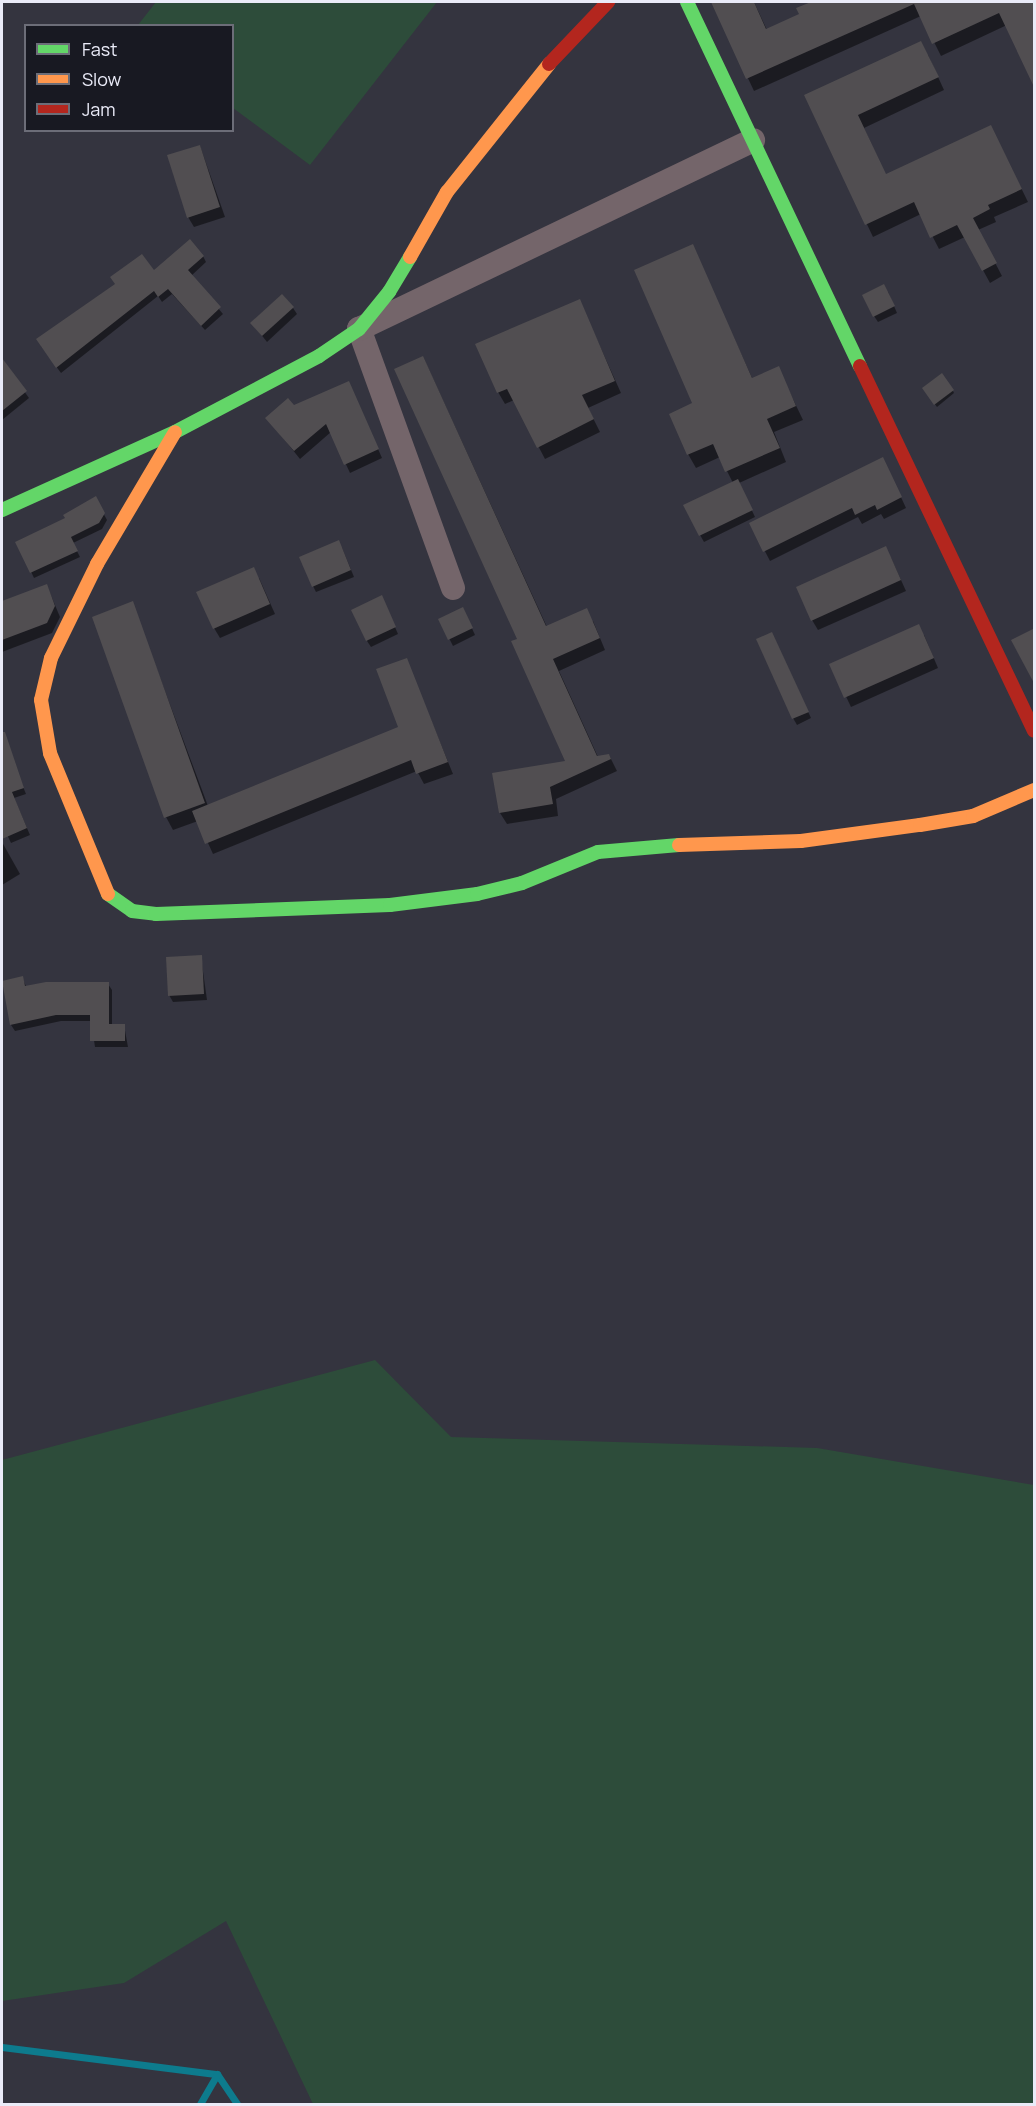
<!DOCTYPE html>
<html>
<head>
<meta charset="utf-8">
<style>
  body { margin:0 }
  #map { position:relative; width:1036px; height:2106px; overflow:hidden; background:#34343f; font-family:Manrope,sans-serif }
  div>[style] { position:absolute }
  .green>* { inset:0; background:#2d4c3a }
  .shadow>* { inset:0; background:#0007 }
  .stream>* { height:7px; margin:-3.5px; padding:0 3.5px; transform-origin:3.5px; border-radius:3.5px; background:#0d7b8d }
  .building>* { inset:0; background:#514e51 }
  .street>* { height:24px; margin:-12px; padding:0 12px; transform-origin:12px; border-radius:12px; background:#74656a }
  .fast>* { height:14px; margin:-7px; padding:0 7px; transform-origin:7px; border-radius:7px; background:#63d668 }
  .slow>* { height:14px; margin:-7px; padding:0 7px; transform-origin:7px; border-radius:7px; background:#ff974d }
  .jam>* { height:14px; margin:-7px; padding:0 7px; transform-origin:7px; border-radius:7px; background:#b3261e }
  span { translate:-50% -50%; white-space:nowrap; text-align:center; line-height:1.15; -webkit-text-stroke:4.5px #181922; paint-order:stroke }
  .frame { position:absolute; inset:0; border:3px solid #eaebf8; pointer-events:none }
  .legend { position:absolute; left:24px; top:24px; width:210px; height:108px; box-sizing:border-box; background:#181922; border:2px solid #6c6d78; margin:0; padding:8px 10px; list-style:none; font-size:18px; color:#eaebf8 }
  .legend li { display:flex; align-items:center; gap:12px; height:30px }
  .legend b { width:30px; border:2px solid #6c6d78 }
</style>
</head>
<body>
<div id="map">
  <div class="green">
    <i style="clip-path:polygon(156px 2px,437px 2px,310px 165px,233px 108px,232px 26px,138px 25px)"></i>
    <i style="clip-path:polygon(375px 1360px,451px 1437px,817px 1448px,1034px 1485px,1034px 2104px,313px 2104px,226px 1921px,124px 1983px,2px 2001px,2px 1460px)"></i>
  </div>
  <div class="shadow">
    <i style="clip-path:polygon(712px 2px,754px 2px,767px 30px,801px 15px,798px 9px,815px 2px,1034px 2px,1034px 85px,1007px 25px,941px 56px,921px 16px,754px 91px)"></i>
    <i style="clip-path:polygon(928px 55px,944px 90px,864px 128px,886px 176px,997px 139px,1028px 202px,994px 217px,996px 222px,978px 230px,1002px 276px,990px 283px,965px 237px,939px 249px,921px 214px,873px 237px,806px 96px)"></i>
    <i style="clip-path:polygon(200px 146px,225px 217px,194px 227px,188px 217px)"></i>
    <i style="clip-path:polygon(692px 246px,753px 380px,778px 368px,803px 420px,774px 432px,786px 462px,739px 483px,755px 517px,704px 542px,700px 535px,733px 483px,720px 457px,696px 468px,688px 454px,694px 404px)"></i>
    <i style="clip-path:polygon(203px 256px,206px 262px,191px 276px,223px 314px,205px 330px,172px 294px,162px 302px,158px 296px,61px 373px,41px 346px)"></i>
    <i style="clip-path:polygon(888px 292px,897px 313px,878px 322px,874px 316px)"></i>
    <i style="clip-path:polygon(579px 300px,621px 393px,588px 408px,600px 432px,545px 459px,514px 400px,505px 404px,498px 392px)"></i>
    <i style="clip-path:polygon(293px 308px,297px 314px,267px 342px,252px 323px)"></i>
    <i style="clip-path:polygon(423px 357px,547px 627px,593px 621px,605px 650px,559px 671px,598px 757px,609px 755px,617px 771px,556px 799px,558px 816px,507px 824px,500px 813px,567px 762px,519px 640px)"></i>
    <i style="clip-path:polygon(6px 366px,29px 398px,2px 420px,2px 370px)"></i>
    <i style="clip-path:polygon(925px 391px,953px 391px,954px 393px,937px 407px)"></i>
    <i style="clip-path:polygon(353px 392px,382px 458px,350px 473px,331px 432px,300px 459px,267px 418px)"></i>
    <i style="clip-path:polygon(888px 469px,906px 508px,884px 519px,881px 514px,862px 524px,858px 517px,770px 561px,751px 524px)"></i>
    <i style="clip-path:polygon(95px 498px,107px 520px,102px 529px,73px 543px,80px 557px,34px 578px,17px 542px,67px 519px)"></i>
    <i style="clip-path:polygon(342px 548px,354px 577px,316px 592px,313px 586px)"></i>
    <i style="clip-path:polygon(891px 558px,906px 591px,818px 630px,812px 620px)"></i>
    <i style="clip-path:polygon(259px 578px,275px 614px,220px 638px,214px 628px)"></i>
    <i style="clip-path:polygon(47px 586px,60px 617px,52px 633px,2px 652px,2px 603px)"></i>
    <i style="clip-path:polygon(132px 603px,208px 806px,400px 728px,406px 659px,453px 774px,424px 784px,417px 771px,213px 854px,198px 821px,173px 830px,166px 817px)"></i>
    <i style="clip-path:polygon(385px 604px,398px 634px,371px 647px,367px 641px)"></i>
    <i style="clip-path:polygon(466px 615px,475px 635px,453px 646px,440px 620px)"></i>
    <i style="clip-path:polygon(924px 635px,938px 668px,851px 707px,831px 665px)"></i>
    <i style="clip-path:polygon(775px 640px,811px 718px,797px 725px,793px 718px)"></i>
    <i style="clip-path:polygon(13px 762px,26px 794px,14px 798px,30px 835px,11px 843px,2px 824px,2px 766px)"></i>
    <i style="clip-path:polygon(2px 842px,20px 874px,2px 885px)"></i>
    <i style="clip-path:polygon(201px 957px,207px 1000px,173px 1002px,169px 995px)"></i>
    <i style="clip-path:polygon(22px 978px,27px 988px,108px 984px,112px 990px,112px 1025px,124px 1025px,128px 1047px,95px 1047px,91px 1021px,61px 1021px,15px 1031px,11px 1025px)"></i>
  </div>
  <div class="stream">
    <i style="left:2px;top:2047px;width:217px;rotate:7.2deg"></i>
    <i style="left:217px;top:2074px;width:36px;rotate:56deg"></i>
    <i style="left:200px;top:2104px;width:34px;rotate:-60deg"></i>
  </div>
  <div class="building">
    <i style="clip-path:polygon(711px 2px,754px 2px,766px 29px,799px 14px,796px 8px,811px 2px,1035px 2px,1035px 89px,999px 13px,932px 44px,914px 4px,746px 79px)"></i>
    <i style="clip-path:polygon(921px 41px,939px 77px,858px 115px,886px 174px,991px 125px,1022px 189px,988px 205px,990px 209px,973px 218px,997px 263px,982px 271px,957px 225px,930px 238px,914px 202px,865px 225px,804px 95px)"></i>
    <i style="clip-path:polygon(200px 145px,220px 207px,187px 218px,167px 155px)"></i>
    <i style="clip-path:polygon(190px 239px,204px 256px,188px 270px,221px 307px,201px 326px,168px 289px,158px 297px,154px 291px,56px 368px,36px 339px,115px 284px,110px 277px,142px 254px,154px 270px)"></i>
    <i style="clip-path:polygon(693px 244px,752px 378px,779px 366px,796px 406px,767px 419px,780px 448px,725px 472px,713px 444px,687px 455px,669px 414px,692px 403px,634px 270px)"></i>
    <i style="clip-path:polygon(884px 284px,895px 306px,873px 317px,862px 295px)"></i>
    <i style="clip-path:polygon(282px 294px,294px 307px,262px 336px,250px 323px)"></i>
    <i style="clip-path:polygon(580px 299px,615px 381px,582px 395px,594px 419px,537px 448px,507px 389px,497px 393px,475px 344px)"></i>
    <i style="clip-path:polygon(423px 356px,546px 626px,587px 608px,600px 638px,553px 659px,597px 756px,609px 754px,611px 759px,550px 787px,553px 804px,499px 813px,492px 773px,565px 761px,511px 641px,517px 639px,394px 369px)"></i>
    <i style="clip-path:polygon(2px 358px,27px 391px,2px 411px)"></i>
    <i style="clip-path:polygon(942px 373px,954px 390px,934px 405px,922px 388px)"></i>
    <i style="clip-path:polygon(349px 381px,379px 449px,344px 465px,326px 424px,294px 451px,265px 418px,288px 398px,294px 405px)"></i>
    <i style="clip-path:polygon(883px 457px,902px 497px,877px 510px,875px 505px,855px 515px,852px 508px,763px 552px,749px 523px)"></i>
    <i style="clip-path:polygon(738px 479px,753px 510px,699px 536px,683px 505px)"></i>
    <i style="clip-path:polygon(96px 496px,105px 513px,99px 523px,71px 537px,78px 551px,30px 573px,15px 542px,65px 518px,63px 515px)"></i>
    <i style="clip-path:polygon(339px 540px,351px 570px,312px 587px,299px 557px)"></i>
    <i style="clip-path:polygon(886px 546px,901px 580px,811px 621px,796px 587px)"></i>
    <i style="clip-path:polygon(254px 567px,270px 604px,213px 629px,196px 592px)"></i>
    <i style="clip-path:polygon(47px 584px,55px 606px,47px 623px,2px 640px,2px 601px)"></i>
    <i style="clip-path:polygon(382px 595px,396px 627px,366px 641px,351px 610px)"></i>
    <i style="clip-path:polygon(133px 601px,205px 803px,164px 818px,92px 617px)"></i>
    <i style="clip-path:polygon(463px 607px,473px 628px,448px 640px,438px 619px)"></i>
    <i style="clip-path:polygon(919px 624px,934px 658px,844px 698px,829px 664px)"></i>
    <i style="clip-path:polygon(1035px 628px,1035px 685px,1011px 640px)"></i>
    <i style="clip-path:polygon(772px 632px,809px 712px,792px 719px,756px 639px)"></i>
    <i style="clip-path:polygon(407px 658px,448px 762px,416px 774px,411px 760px,205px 844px,192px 811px,398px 727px,376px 669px)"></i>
    <i style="clip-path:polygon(2px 732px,5px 732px,24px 788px,12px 792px,27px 828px,2px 839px)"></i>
    <i style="clip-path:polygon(202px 955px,204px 994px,168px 996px,166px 957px)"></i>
    <i style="clip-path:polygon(23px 976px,25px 986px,46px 982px,109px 982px,109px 1024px,125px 1024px,125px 1041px,90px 1041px,90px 1015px,56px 1015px,10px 1025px,2px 981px)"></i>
  </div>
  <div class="street">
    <i style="left:453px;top:588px;width:276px;rotate:-109.9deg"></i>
    <i style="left:359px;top:329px;width:437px;rotate:-25.6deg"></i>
  </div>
  <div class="fast">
    <i style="left:687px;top:2px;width:403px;rotate:64.6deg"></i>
    <i style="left:2px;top:510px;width:190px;rotate:-24.3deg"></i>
    <i style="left:175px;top:432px;width:163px;rotate:-27.8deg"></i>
    <i style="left:319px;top:356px;width:48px;rotate:-34deg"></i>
    <i style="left:359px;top:329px;width:48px;rotate:-51deg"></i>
    <i style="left:389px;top:292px;width:41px;rotate:-59deg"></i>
    <i style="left:108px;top:894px;width:29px;rotate:35deg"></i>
    <i style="left:132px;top:911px;width:24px;rotate:7deg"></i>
    <i style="left:156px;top:914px;width:234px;rotate:-2.2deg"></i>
    <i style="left:390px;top:905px;width:88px;rotate:-7.2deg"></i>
    <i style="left:477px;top:894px;width:46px;rotate:-13.7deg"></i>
    <i style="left:522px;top:883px;width:82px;rotate:-22.2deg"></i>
    <i style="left:598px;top:852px;width:81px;rotate:-4.9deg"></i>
  </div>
  <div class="slow">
    <i style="left:410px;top:257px;width:75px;rotate:-60.4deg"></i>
    <i style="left:447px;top:192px;width:164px;rotate:-51.4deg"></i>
    <i style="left:679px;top:845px;width:122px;rotate:-1.9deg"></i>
    <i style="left:801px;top:841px;width:120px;rotate:-7.7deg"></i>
    <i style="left:920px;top:825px;width:54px;rotate:-9.6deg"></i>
    <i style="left:973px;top:816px;width:66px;rotate:-23.1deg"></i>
    <i style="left:108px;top:894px;width:152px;rotate:-112.4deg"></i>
    <i style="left:50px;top:753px;width:54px;rotate:-99.6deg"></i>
    <i style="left:41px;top:700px;width:43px;rotate:-76.6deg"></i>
    <i style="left:51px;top:658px;width:105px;rotate:-63.9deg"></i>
    <i style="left:97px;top:564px;width:153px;rotate:-59.4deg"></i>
  </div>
  <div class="jam">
    <i style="left:549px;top:64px;width:86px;rotate:-46.4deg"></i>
    <i style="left:860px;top:366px;width:404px;rotate:64.5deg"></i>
  </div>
  <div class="frame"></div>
  <ul class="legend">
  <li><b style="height:8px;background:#63d668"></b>Fast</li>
  <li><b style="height:8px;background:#ff974d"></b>Slow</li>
  <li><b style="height:8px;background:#b3261e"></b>Jam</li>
  </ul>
</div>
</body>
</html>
